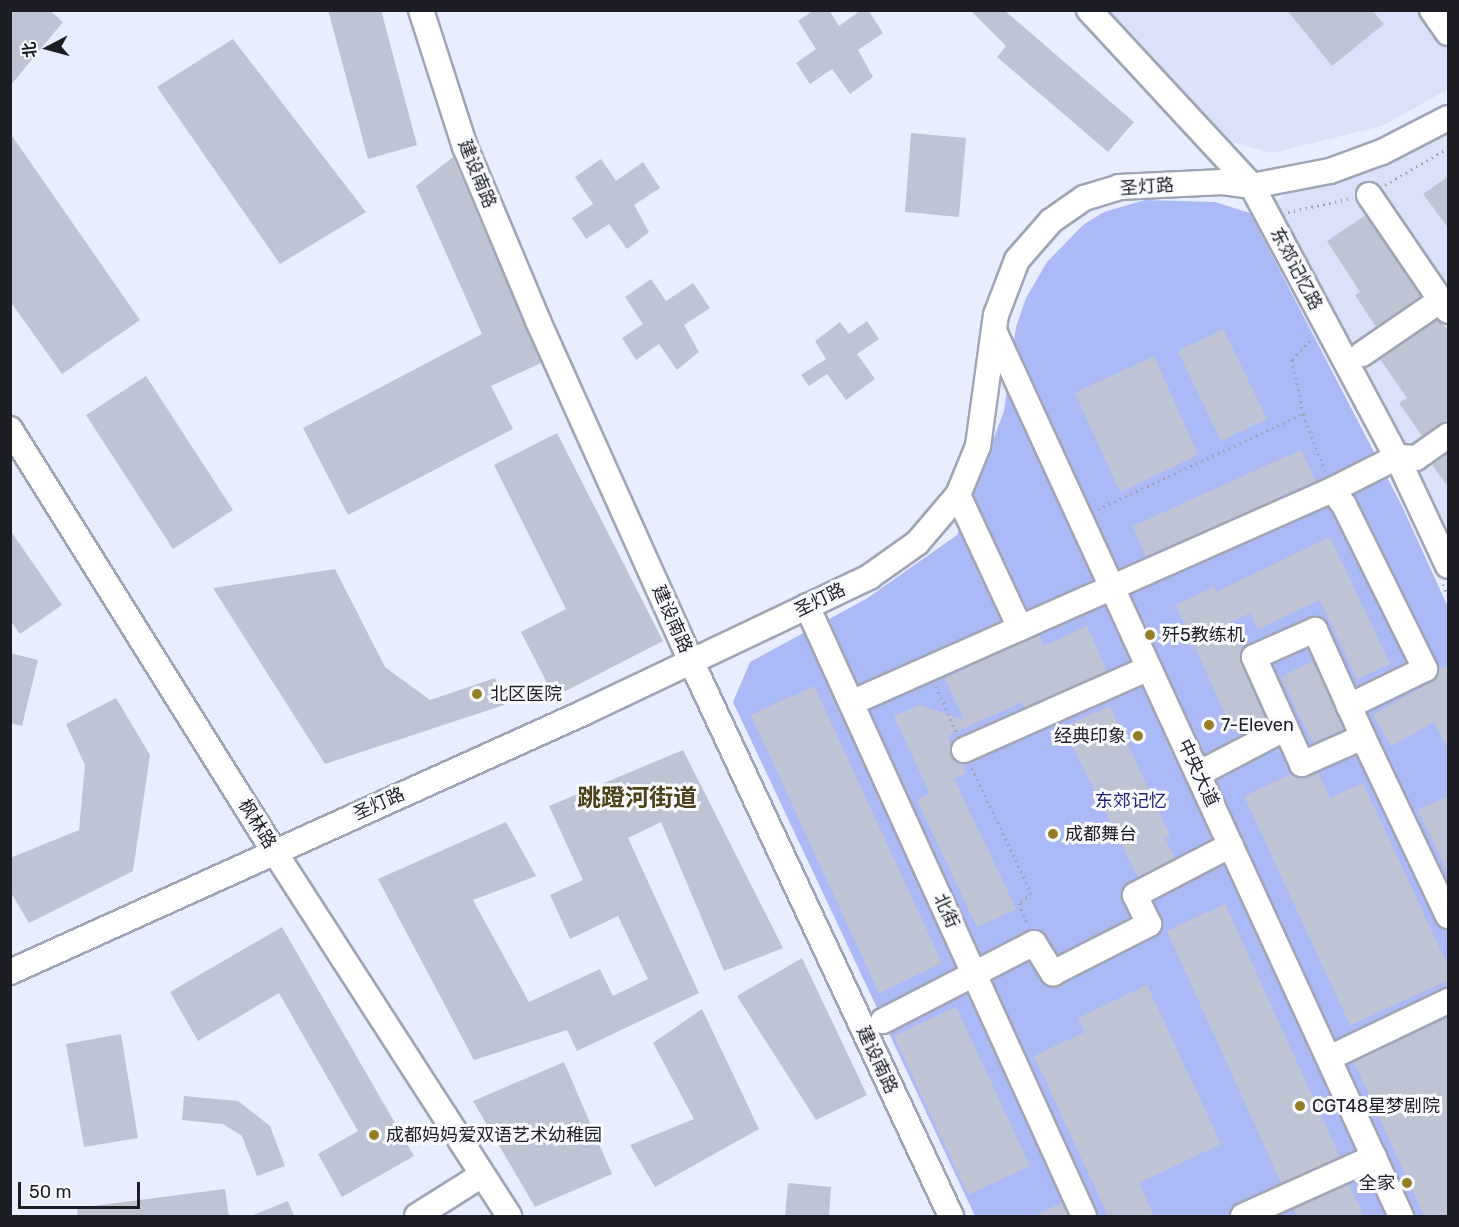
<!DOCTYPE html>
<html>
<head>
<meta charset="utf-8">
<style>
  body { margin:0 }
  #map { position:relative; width:1459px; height:1227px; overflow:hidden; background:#e8edff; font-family:Rubik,"Noto Sans SC",sans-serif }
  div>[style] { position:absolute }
  .built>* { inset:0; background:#dae1f9 }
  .green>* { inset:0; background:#abbaf6 }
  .building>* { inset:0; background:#bfc4d5 }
  .path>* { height:3px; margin-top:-1.5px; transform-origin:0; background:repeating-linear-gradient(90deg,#9da1af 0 1.5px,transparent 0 6px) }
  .roads { filter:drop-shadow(2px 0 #a0a5b5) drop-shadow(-2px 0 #a0a5b5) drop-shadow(0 2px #a0a5b5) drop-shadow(0 -2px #a0a5b5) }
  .minor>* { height:24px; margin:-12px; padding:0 12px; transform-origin:12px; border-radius:12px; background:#fff }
  .dots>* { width:16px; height:16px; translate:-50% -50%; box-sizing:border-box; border:3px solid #fafbfe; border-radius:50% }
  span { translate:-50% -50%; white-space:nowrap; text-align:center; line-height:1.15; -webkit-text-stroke:6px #fafbfe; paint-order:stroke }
  .street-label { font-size:18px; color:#1d1e25 }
  .poi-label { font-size:18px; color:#1d1e25 }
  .left { translate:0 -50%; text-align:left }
  .right { translate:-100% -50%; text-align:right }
  .park-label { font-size:18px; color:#1e1e7b }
  .district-label { font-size:24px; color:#4c4118; font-weight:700 }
  .frame { position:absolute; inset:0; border:12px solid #1d1e25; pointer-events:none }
  .north { position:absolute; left:18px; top:18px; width:60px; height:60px; -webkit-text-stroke:4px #fafbfe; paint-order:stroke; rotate:264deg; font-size:16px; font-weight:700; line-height:24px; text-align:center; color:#1d1e25 }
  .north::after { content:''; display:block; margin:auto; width:21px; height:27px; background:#1d1e25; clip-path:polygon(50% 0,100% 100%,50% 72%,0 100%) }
  .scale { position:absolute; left:18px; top:1182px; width:122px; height:27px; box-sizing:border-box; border:3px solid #1d1e25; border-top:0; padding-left:8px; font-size:18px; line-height:21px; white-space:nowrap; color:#1d1e25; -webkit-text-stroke:4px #fafbfe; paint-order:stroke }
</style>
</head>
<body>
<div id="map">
  <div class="built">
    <i style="clip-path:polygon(1106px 11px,1420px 11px,1448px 51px,1448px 89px,1382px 126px,1272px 153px,1229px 141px)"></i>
    <i style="clip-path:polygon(1448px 132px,1448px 555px,1276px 217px,1275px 203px,1288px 192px,1376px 168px)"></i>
  </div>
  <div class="green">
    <i style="clip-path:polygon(1145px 200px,1215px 202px,1250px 213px,1402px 506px,1448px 607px,1448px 1216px,975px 1216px,733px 702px,750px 662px,866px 599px,957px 535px,1004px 411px,1016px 327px,1026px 298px,1047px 262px,1083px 225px,1104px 212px)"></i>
  </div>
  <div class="building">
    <i style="clip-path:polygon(10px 10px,49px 10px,63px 22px,10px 86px)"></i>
    <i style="clip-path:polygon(328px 10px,381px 10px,417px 145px,368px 159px)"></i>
    <i style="clip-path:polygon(814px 10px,829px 10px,839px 26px,861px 10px,868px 10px,883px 33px,858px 50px,873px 77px,850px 94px,832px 69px,810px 84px,796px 63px,816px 49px,798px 21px)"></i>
    <i style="clip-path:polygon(970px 10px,1004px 10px,1134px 122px,1108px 152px,997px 57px,1006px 46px)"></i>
    <i style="clip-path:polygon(1287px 10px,1372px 10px,1384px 24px,1332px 66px)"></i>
    <i style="clip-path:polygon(233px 39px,366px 212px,280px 264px,157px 87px)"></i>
    <i style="clip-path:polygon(10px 133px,140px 320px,62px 374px,10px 301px)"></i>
    <i style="clip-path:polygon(911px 133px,966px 138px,959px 217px,905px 212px)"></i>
    <i style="clip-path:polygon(453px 157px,541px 363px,491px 386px,513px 429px,348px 515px,303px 428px,482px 334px,416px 186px)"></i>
    <i style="clip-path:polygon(601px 159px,616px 181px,643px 162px,660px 188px,634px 205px,649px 232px,627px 249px,609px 224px,586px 239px,572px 218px,593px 204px,575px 177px)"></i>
    <i style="clip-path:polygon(1449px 176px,1449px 229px,1423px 194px)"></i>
    <i style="clip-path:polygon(1366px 215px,1421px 296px,1376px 327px,1355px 295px,1360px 292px,1327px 241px)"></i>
    <i style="clip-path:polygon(651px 279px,666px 301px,693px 283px,710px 308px,684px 325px,699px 352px,677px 370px,659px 344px,636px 360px,622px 338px,643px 324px,625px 297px)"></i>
    <i style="clip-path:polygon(1437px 320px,1449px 330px,1449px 418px,1422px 436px,1399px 403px,1407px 398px,1380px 359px)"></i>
    <i style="clip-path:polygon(867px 321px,879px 339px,857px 354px,875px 379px,846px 400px,827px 374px,809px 386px,801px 375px,826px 359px,815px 341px,840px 322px,849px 334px)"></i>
    <i style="clip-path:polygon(1223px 329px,1267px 419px,1221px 441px,1178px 351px)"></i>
    <i style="clip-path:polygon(1154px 356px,1198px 455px,1120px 492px,1075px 393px)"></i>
    <i style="clip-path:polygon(146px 376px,233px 510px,173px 549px,86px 415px)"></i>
    <i style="clip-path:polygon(557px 433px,663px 641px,554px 697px,521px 632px,566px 609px,494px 465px)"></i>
    <i style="clip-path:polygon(1301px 450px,1316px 481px,1146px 557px,1133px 526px)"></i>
    <i style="clip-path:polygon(1449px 453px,1449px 488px,1432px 465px)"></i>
    <i style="clip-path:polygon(10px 530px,62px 605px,20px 634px,10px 620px)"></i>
    <i style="clip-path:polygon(1330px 537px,1390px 664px,1357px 679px,1320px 600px,1258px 629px,1250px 613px,1230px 622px,1242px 649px,1241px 663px,1265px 717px,1233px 732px,1176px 605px,1214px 587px,1216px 592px)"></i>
    <i style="clip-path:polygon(335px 569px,385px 667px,430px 700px,495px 678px,504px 705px,325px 764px,213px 588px)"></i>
    <i style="clip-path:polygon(1087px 626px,1107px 671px,1025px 708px,1022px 702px,949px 735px,951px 756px,962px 764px,966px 773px,954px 779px,1016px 909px,977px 927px,917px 800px,930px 794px,894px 716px,919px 705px,964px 720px,945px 678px,1039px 635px,1044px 646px)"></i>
    <i style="clip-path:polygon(10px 653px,38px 660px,22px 726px,10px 723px)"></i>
    <i style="clip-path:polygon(1313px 661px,1344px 729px,1313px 743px,1281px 677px)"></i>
    <i style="clip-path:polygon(1449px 665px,1449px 751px,1434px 722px,1391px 746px,1373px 715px,1431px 682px,1439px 670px)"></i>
    <i style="clip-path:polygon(814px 686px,942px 963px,879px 993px,751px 715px)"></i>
    <i style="clip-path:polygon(116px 698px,150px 755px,133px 871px,29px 923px,10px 891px,10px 858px,79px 830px,85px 765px,66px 724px)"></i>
    <i style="clip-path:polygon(1110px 706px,1170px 836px,1165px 838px,1174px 858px,1138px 877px,1063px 727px)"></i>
    <i style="clip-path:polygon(683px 750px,783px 948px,724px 971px,661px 822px,628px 838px,699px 993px,577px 1051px,567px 1030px,474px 1060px,378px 879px,506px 822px,536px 876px,473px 900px,529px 1002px,600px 969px,613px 996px,648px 979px,618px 916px,570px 939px,550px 895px,583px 880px,549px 806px)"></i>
    <i style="clip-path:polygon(1318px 772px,1330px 798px,1363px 783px,1449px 968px,1449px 980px,1350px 1025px,1244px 796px,1292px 774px,1301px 778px)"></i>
    <i style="clip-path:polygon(1449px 796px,1449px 875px,1418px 810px)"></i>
    <i style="clip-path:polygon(1225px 904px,1340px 1157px,1281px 1183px,1167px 931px)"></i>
    <i style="clip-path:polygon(282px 927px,414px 1156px,342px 1197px,318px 1154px,358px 1131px,279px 993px,198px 1041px,170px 992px)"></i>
    <i style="clip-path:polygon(802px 958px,867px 1095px,816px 1120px,737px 996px)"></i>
    <i style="clip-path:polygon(1147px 985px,1221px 1144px,1139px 1183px,1154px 1216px,1108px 1216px,1034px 1056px,1085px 1032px,1078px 1018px)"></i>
    <i style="clip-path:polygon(956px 1007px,1030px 1166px,968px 1195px,894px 1036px)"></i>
    <i style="clip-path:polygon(702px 1009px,759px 1129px,655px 1187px,630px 1145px,694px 1119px,653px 1043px)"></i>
    <i style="clip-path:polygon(1449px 1017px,1449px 1216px,1424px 1216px,1354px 1062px)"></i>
    <i style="clip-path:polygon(121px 1034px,138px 1138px,84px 1147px,66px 1044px)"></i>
    <i style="clip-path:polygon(564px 1062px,612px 1174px,535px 1207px,473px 1101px)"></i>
    <i style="clip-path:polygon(184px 1096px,238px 1101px,270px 1126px,285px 1166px,257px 1176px,242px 1136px,223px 1124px,182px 1120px)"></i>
    <i style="clip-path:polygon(788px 1183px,831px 1187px,829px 1216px,785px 1216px)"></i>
    <i style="clip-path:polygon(1349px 1184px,1364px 1216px,1297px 1216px,1293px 1209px)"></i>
    <i style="clip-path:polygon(225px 1189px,229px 1216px,78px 1216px,77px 1208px)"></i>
    <i style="clip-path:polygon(288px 1201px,294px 1216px,251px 1216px)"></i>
    <i style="clip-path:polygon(1062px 1203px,1069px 1216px,1033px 1216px)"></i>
  </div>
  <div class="path">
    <i style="left:1385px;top:185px;width:73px;rotate:-30.4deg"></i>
    <i style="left:1288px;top:212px;width:66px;rotate:-12.3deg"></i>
    <i style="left:1303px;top:414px;width:56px;rotate:-101.3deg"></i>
    <i style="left:1292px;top:359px;width:28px;rotate:-45deg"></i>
    <i style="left:1098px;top:509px;width:226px;rotate:-24.9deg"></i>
    <i style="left:1303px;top:414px;width:61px;rotate:68.9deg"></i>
    <i style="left:1443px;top:584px;width:13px;rotate:67deg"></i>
    <i style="left:936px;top:686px;width:50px;rotate:66.5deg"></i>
    <i style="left:972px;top:768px;width:138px;rotate:64.7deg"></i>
    <i style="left:1031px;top:893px;width:16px;rotate:140deg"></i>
    <i style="left:1019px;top:903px;width:22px;rotate:69deg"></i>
  </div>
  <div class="roads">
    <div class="minor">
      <i style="left:421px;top:10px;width:144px;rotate:72.2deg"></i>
      <i style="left:465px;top:147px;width:189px;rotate:67.2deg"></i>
      <i style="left:538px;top:321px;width:373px;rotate:65.8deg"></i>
      <i style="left:691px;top:661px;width:613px;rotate:64.9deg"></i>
      <i style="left:1089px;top:10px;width:240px;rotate:47.2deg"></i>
      <i style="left:1252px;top:186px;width:307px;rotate:61.9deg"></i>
      <i style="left:1397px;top:457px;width:120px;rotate:64.9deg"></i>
      <i style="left:1432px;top:10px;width:28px;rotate:55deg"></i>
      <i style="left:1369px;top:195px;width:140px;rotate:55.7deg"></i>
      <i style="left:995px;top:333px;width:972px;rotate:65.31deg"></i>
      <i style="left:1362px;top:354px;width:96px;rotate:-34.4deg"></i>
      <i style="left:10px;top:429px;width:498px;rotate:58deg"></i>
      <i style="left:274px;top:851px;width:434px;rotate:57.2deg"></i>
      <i style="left:1332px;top:490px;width:19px;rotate:51deg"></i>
      <i style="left:1344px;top:505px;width:183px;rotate:63.7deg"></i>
      <i style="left:1425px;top:669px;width:85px;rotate:154deg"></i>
      <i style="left:958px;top:495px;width:147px;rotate:65deg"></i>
      <i style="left:807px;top:606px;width:670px;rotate:65.58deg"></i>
      <i style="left:1315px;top:630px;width:117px;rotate:65.8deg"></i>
      <i style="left:1363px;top:737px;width:67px;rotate:156.1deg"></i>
      <i style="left:1302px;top:764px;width:117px;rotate:-114.2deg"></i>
      <i style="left:1254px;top:657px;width:67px;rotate:-23.9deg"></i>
      <i style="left:851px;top:703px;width:526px;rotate:-23.89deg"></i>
      <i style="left:1332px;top:490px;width:73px;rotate:-26.9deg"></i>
      <i style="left:1397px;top:457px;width:19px;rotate:3deg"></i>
      <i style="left:1416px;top:458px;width:39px;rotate:-35deg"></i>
      <i style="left:1363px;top:737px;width:198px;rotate:64.6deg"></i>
      <i style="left:964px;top:750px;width:202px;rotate:-23.9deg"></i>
      <i style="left:1198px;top:774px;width:99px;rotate:-27.6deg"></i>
      <i style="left:10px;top:972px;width:629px;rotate:-24.32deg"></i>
      <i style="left:583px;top:713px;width:317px;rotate:-25.4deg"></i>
      <i style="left:869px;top:577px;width:59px;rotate:-35.3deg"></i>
      <i style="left:917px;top:543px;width:63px;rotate:-49.5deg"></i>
      <i style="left:958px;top:495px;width:53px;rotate:-67.8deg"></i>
      <i style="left:978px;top:446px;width:132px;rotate:-82.2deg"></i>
      <i style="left:996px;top:315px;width:59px;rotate:-69.1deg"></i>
      <i style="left:1017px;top:260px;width:52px;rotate:-48.9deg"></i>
      <i style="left:1051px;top:221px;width:40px;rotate:-34.9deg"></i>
      <i style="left:1084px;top:198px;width:37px;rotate:-17deg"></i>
      <i style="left:1119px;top:187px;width:104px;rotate:-2.8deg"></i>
      <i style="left:1223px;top:182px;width:29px;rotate:8deg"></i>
      <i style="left:1252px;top:186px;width:79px;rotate:-10.9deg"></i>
      <i style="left:1330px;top:171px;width:55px;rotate:-20.1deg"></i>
      <i style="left:1382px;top:152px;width:74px;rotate:-27.3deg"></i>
      <i style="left:883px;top:1021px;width:170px;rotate:-27.3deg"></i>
      <i style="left:1034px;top:943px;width:36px;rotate:58deg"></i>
      <i style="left:1053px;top:973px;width:108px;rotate:-27deg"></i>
      <i style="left:1149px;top:924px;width:32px;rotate:-116deg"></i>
      <i style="left:1135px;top:895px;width:108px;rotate:-27.5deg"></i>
      <i style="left:1329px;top:1058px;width:132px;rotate:-25.6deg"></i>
      <i style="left:417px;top:1216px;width:77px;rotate:-32.2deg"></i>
      <i style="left:1243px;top:1216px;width:144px;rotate:-24.2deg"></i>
    </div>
  </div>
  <div class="dots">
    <i style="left:1150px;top:635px;background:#967e26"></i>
    <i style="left:477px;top:694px;background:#967e26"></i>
    <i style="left:1209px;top:725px;background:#967e26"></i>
    <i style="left:1138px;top:736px;background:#967e26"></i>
    <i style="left:1053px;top:834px;background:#967e26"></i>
    <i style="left:1300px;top:1106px;background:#967e26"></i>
    <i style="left:374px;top:1135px;background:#967e26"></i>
    <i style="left:1407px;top:1183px;background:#967e26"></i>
  </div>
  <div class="street-label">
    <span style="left:477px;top:174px;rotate:68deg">建设南路</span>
    <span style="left:1147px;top:187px;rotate:-4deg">圣灯路</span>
    <span style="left:1296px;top:269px;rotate:62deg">东郊记忆路</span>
    <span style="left:820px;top:600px;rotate:-26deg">圣灯路</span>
    <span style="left:672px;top:619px;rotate:66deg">建设南路</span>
    <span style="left:1198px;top:773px;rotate:65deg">中央大道</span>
    <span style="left:379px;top:804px;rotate:-24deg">圣灯路</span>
    <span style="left:257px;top:824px;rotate:58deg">枫林路</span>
    <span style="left:946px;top:911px;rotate:66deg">北街</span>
    <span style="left:877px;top:1060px;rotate:65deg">建设南路</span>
  </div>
  <div class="poi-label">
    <span class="left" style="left:1162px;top:635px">歼5教练机</span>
    <span class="left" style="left:490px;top:694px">北区医院</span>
    <span class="left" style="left:1221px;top:725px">7-Eleven</span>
    <span class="right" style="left:1126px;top:736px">经典印象</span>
    <span class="left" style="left:1065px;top:834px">成都舞台</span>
    <span class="left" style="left:1312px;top:1106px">CGT48星梦剧院</span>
    <span class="left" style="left:386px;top:1135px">成都妈妈爱双语艺术幼稚园</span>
    <span class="right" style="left:1395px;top:1183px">全家</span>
  </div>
  <div class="park-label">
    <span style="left:1131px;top:801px">东郊记忆</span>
  </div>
  <div class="district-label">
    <span style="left:637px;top:799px">跳蹬河街道</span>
  </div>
  <div class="frame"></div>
  <div class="north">北</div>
  <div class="scale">50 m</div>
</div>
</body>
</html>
